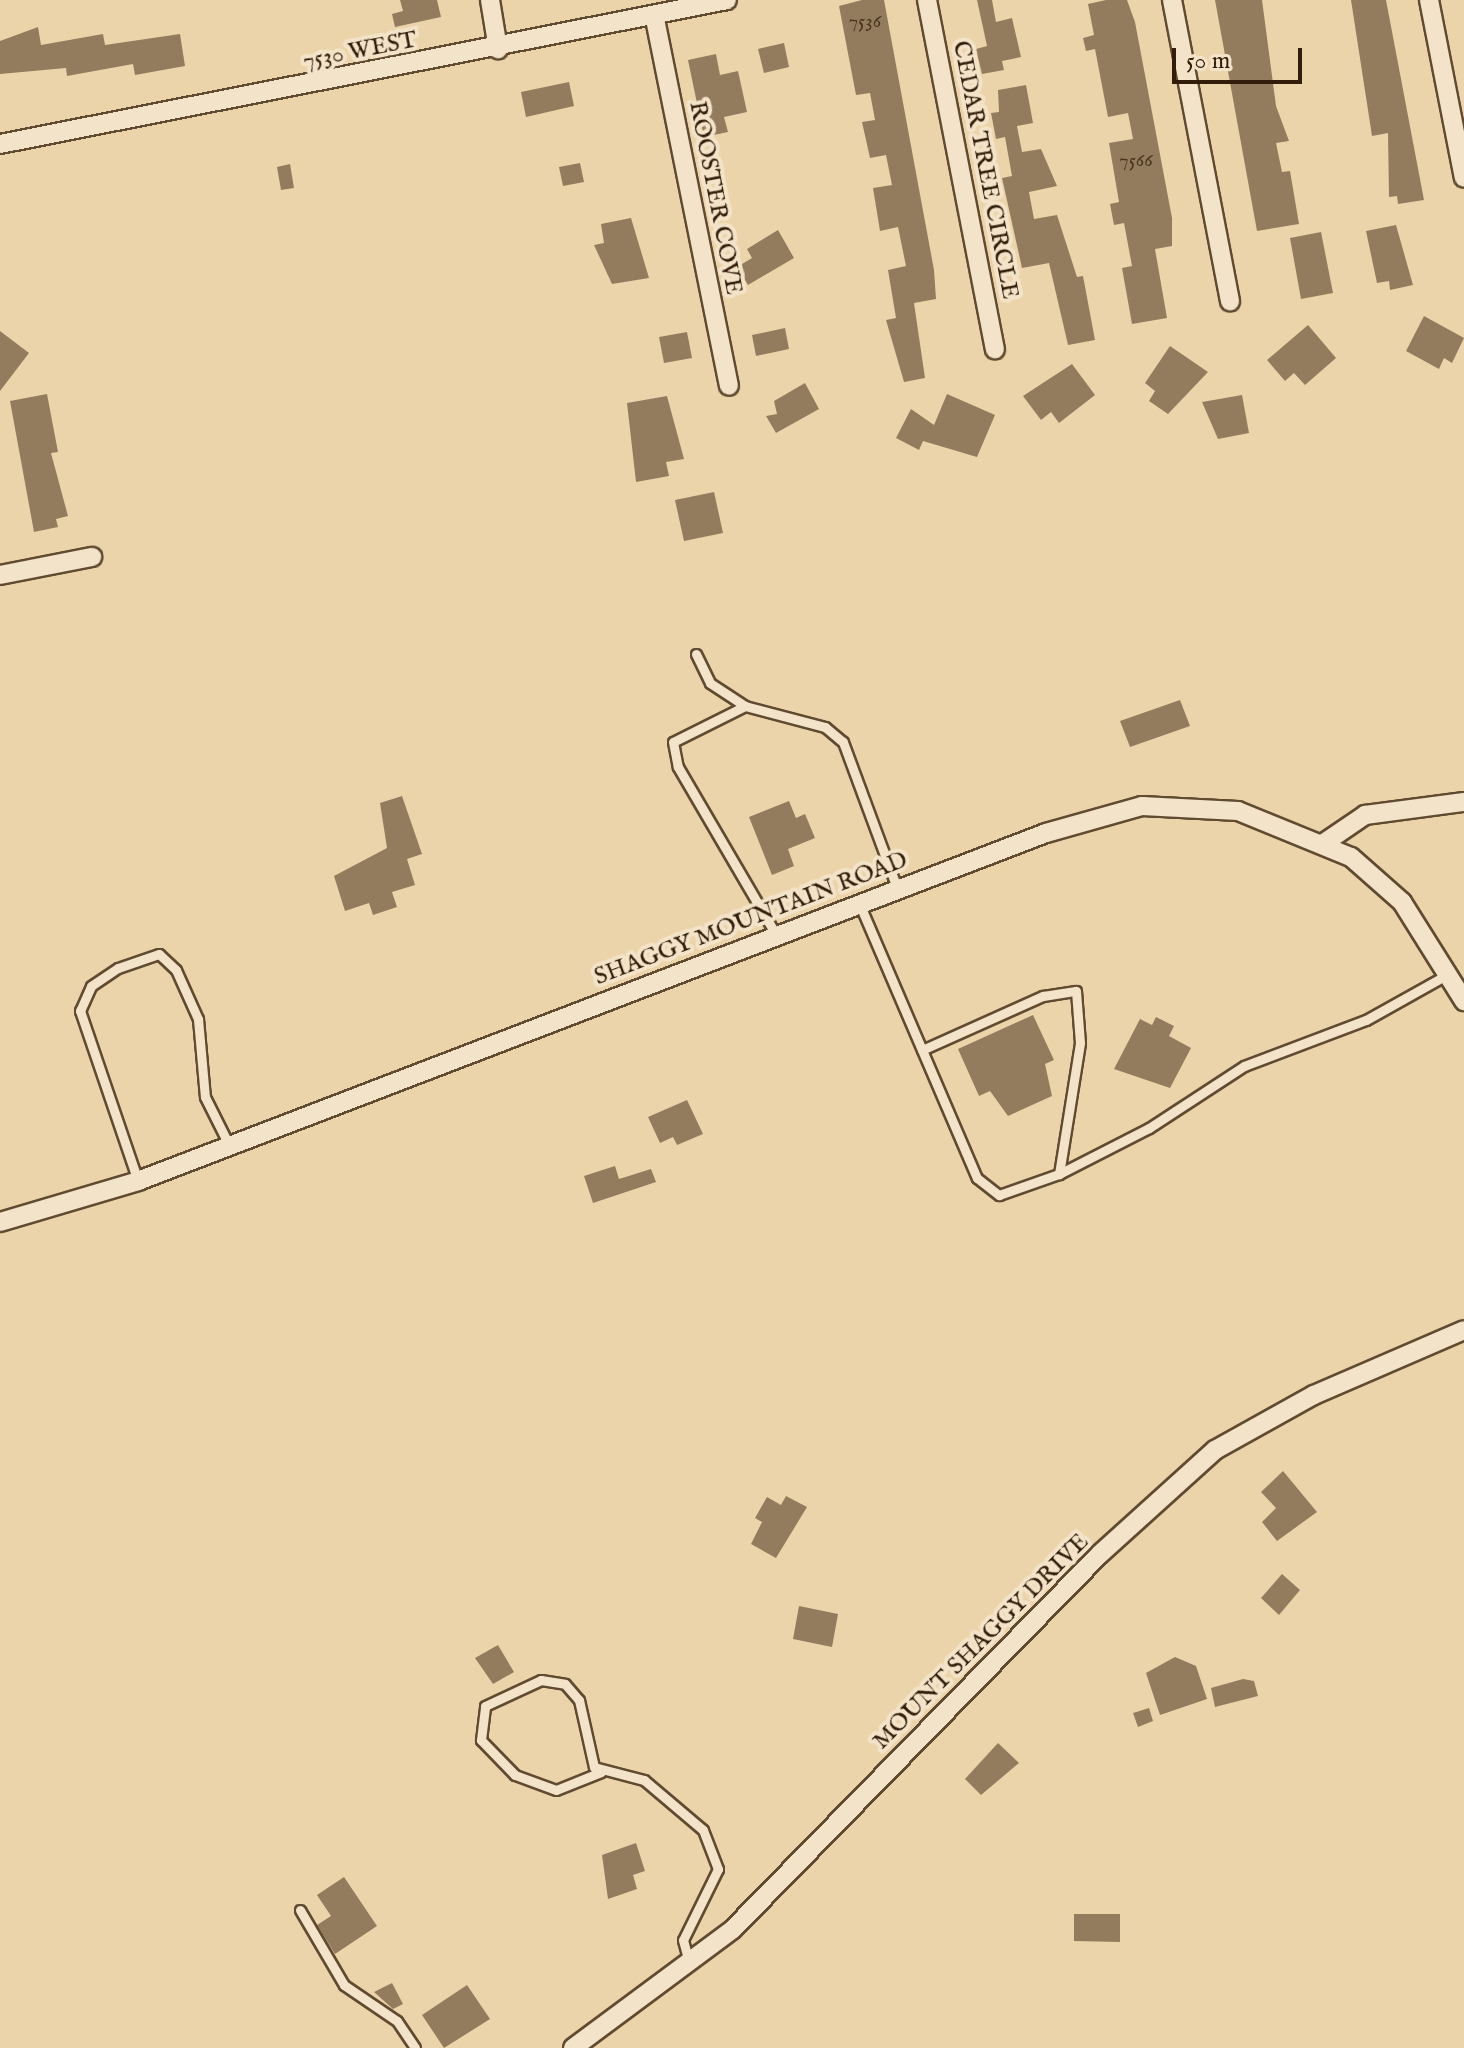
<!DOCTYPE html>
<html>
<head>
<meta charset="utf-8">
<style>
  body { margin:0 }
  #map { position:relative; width:1464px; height:2048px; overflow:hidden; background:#ecd4aa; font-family:"IM FELL English",serif }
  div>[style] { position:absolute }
  .building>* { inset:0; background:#927c5d }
  .roads { filter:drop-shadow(2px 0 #604b31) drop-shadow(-2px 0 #604b31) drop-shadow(0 2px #604b31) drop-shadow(0 -2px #604b31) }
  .lane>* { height:9px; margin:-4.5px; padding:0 4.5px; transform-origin:4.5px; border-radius:4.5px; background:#f3e3c8 }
  .street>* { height:18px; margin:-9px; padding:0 9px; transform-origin:9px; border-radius:9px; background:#f3e3c8 }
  span { translate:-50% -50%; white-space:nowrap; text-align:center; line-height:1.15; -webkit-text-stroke:8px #f3e3c8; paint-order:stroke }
  .number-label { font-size:20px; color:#49351e }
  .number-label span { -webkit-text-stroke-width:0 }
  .street-label { font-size:24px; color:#311d09 }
  .scale { position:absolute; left:1172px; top:48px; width:130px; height:36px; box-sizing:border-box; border:4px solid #311d09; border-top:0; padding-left:10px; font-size:24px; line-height:28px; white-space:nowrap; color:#311d09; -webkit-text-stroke:6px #f3e3c8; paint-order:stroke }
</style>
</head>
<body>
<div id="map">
  <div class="building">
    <i style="clip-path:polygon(400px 0,437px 0,441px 17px,395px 27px,392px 14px,403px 11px)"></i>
    <i style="clip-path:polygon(862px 0,884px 0,934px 270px,936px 299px,914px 303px,925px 378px,904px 382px,886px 320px,896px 318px,888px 270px,906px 266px,898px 227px,880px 231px,873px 188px,892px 185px,886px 155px,870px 158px,862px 122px,875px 120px,870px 93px,856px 95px,839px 6px)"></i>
    <i style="clip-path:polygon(977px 0,992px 0,996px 22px,1012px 18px,1021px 57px,1002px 61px,1004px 70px,982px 74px,976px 49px,987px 46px)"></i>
    <i style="clip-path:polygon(1106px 0,1127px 0,1135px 22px,1172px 218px,1172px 246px,1155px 249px,1167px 318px,1132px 324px,1122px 268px,1132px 266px,1124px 223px,1114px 225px,1110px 204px,1119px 202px,1109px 143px,1133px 139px,1128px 113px,1108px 117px,1095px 49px,1086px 51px,1083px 38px,1094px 35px,1088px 4px)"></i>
    <i style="clip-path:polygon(1215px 0,1262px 0,1276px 106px,1289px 141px,1276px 143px,1282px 172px,1290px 171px,1299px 224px,1257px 231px)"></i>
    <i style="clip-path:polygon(1351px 0,1386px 0,1424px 200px,1398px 204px,1397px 196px,1389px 197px,1388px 133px,1372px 136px)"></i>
    <i style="clip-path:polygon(38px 27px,41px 45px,103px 34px,105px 45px,180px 34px,185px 66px,135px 75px,133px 64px,67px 76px,66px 68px,0 74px,0 41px)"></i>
    <i style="clip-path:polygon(784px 43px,789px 67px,764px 73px,758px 49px)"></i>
    <i style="clip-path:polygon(716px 54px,720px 75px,738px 71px,747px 112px,724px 117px,728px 132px,704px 137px,688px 60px)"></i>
    <i style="clip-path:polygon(569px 82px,574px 106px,526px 117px,521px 92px)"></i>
    <i style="clip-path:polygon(1026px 85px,1033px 123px,1017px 126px,1022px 152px,1041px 149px,1057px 186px,1029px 192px,1034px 219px,1057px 215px,1077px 277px,1083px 276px,1095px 340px,1068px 345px,1049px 263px,1022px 268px,1002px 178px,1012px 176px,1005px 137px,996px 139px,991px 113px,999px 112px,998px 90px)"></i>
    <i style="clip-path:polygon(580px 163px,584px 182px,563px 186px,559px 167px)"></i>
    <i style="clip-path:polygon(290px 164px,294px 188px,281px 190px,277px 167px)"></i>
    <i style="clip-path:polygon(631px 218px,649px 278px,612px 284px,594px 245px,604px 243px,601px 224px)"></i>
    <i style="clip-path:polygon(1396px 225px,1413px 285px,1390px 290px,1389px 281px,1377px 283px,1366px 231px)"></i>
    <i style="clip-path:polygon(778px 230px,794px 258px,748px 285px,737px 267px,752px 258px,747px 249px)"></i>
    <i style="clip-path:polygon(1321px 232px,1333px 293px,1301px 299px,1290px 238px)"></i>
    <i style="clip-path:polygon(1424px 316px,1464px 338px,1452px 363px,1444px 358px,1439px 369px,1406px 351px)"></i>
    <i style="clip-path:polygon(1308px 325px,1336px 358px,1305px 385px,1294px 373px,1285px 381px,1267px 360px)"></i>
    <i style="clip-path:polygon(785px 328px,789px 349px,756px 356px,752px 335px)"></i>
    <i style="clip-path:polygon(0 331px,29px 353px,0 391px)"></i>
    <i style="clip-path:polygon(687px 332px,692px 358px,664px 363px,659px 337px)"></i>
    <i style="clip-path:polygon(1170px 346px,1208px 372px,1168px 414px,1149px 401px,1155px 391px,1145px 383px)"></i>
    <i style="clip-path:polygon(1072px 364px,1095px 395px,1059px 423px,1051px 412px,1041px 420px,1023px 396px)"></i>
    <i style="clip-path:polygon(805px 383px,819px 409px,776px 433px,766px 416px,777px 414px,774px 401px)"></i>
    <i style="clip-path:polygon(47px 394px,58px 452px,51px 453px,68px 516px,56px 519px,58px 527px,34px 532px,10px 401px)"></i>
    <i style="clip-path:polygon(947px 394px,995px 415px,977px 457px,923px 441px,919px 450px,896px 438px,911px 409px,934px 425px)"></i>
    <i style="clip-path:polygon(1242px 395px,1249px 433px,1218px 439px,1202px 402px)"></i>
    <i style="clip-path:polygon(667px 396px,684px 459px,666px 462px,669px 476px,636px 482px,627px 403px)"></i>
    <i style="clip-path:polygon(714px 492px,723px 533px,684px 541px,675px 500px)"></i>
    <i style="clip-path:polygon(1180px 700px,1190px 726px,1130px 747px,1120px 721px)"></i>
    <i style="clip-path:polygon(402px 796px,422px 854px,407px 859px,415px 885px,392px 892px,397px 907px,373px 915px,369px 903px,345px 911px,334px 876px,387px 848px,380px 803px)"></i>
    <i style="clip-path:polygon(789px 801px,796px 818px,805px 814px,815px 838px,788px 849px,794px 866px,772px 875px,749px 817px)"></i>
    <i style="clip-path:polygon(1033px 1015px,1054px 1060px,1045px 1064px,1052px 1096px,1008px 1116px,990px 1091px,979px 1096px,958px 1049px)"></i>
    <i style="clip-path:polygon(1156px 1017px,1174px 1026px,1169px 1036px,1191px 1048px,1170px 1088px,1114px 1069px,1140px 1019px,1152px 1025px)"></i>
    <i style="clip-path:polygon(687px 1100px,703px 1134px,677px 1145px,673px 1137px,660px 1143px,648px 1117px)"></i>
    <i style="clip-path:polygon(615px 1166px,619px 1179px,651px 1169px,656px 1182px,593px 1203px,584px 1176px)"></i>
    <i style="clip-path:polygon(1283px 1471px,1317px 1512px,1277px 1541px,1262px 1522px,1276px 1508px,1261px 1492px)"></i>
    <i style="clip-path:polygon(786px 1496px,807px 1507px,776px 1558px,751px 1544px,762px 1522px,755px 1518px,767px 1497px,781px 1505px)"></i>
    <i style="clip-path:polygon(1282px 1574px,1300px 1590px,1279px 1615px,1261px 1598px)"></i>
    <i style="clip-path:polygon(799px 1606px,838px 1614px,832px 1647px,793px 1639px)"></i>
    <i style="clip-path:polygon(498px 1645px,514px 1672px,493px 1684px,475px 1658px)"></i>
    <i style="clip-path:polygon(1175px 1657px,1196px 1666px,1207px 1699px,1160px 1715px,1146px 1673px)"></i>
    <i style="clip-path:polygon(1243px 1679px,1254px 1681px,1258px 1696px,1215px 1707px,1211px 1688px)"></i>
    <i style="clip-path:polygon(1149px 1708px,1153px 1721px,1138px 1727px,1133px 1713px)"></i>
    <i style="clip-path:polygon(998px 1743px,1019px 1763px,981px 1795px,965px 1779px)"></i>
    <i style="clip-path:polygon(636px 1843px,645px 1871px,633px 1875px,637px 1889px,608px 1899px,602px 1855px)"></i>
    <i style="clip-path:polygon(344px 1877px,377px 1926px,335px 1954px,317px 1925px,331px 1916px,317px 1895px)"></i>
    <i style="clip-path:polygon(1074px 1914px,1120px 1914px,1120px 1942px,1074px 1941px)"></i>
    <i style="clip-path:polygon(392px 1983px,403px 2004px,393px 2009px,374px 1992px)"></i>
    <i style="clip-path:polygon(467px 1985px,490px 2019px,444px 2048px,422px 2015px)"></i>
  </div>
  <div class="roads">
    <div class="lane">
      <i style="left:696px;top:654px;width:32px;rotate:64deg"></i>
      <i style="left:710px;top:683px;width:42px;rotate:33.3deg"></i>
      <i style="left:745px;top:706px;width:83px;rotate:14.7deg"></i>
      <i style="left:825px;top:727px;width:23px;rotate:40deg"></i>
      <i style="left:843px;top:742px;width:156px;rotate:69.7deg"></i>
      <i style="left:745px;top:706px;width:80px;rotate:153.4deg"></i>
      <i style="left:673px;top:742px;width:25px;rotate:79deg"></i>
      <i style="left:678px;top:767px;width:194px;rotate:59.7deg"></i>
      <i style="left:859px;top:903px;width:299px;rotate:66.8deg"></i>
      <i style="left:977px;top:1178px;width:28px;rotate:38deg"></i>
      <i style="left:999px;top:1195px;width:64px;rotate:-19.3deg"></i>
      <i style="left:1059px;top:1174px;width:101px;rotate:-27.1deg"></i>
      <i style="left:1149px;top:1128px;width:113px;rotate:-33.1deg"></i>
      <i style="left:1244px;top:1066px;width:130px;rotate:-20.7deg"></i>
      <i style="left:1366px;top:1020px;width:96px;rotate:-29.2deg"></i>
      <i style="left:922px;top:1050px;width:133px;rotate:-24.1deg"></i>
      <i style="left:1043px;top:996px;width:33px;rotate:-9deg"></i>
      <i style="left:1076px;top:991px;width:52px;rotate:85.6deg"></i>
      <i style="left:1080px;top:1043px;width:133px;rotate:99.1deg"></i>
      <i style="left:138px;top:1181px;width:180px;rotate:-108.8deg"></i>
      <i style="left:80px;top:1011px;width:27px;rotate:-66deg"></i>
      <i style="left:91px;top:986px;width:32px;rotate:-34deg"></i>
      <i style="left:118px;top:968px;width:43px;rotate:-18.9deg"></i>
      <i style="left:159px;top:954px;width:23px;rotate:43deg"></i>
      <i style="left:176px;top:970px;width:54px;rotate:65.8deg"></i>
      <i style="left:198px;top:1019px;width:78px;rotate:84.9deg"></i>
      <i style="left:205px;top:1097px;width:54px;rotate:63.4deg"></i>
      <i style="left:601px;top:1772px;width:48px;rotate:158.2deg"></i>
      <i style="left:556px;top:1790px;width:44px;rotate:-159.9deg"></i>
      <i style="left:515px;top:1775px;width:49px;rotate:-134.2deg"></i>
      <i style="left:481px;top:1740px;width:34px;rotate:-83deg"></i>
      <i style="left:485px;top:1706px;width:62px;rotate:-24.9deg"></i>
      <i style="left:541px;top:1680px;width:24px;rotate:9deg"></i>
      <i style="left:565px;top:1684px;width:21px;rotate:49deg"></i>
      <i style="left:579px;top:1700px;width:69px;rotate:77.4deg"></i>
      <i style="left:594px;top:1767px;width:52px;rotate:14.6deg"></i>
      <i style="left:644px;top:1780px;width:77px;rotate:40.3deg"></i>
      <i style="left:703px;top:1830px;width:42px;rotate:69deg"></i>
      <i style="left:718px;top:1869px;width:79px;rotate:116.2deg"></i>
      <i style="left:683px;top:1940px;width:24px;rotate:75deg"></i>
      <i style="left:300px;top:1910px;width:87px;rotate:59.6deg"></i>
      <i style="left:344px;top:1985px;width:64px;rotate:34.2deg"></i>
      <i style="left:397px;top:2021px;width:32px;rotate:56deg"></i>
    </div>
    <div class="street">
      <i style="left:490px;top:0;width:50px;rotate:80.7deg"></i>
      <i style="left:927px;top:0;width:356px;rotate:79deg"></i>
      <i style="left:1172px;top:0;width:307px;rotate:79.1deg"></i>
      <i style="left:1429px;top:0;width:181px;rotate:78.9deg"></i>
      <i style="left:655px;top:19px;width:374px;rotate:78.6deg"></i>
      <i style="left:0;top:144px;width:741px;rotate:-11.2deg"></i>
      <i style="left:0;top:575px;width:94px;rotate:-11.1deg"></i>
      <i style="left:1324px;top:843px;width:50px;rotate:-34.3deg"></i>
      <i style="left:1365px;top:815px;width:100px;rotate:-7.5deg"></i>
      <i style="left:0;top:1222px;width:144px;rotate:-16.5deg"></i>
      <i style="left:138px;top:1181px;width:972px;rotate:-20.97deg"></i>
      <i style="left:1046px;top:833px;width:100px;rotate:-15.7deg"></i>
      <i style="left:1142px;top:806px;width:96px;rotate:3deg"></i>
      <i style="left:1238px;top:811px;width:122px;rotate:22.2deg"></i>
      <i style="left:1351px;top:857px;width:68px;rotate:41.4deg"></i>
      <i style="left:1402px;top:902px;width:117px;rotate:57.9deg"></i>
      <i style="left:573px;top:2048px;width:199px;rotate:-36.6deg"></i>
      <i style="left:733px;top:1929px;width:525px;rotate:-45.62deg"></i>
      <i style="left:1100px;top:1554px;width:155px;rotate:-42.1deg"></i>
      <i style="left:1215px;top:1450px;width:113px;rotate:-29.1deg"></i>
      <i style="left:1314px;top:1395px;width:163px;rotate:-23.4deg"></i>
    </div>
  </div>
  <div class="number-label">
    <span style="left:865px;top:21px">7536</span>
    <span style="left:1136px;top:160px">7566</span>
  </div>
  <div class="street-label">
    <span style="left:360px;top:51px;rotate:-11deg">7530 WEST</span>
    <span style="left:985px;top:170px;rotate:79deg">CEDAR TREE CIRCLE</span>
    <span style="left:715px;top:198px;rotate:79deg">ROOSTER COVE</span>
    <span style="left:751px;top:919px;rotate:-21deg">SHAGGY MOUNTAIN ROAD</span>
    <span style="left:981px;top:1642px;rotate:-45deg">MOUNT SHAGGY DRIVE</span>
  </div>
  <div class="scale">50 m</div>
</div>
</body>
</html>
